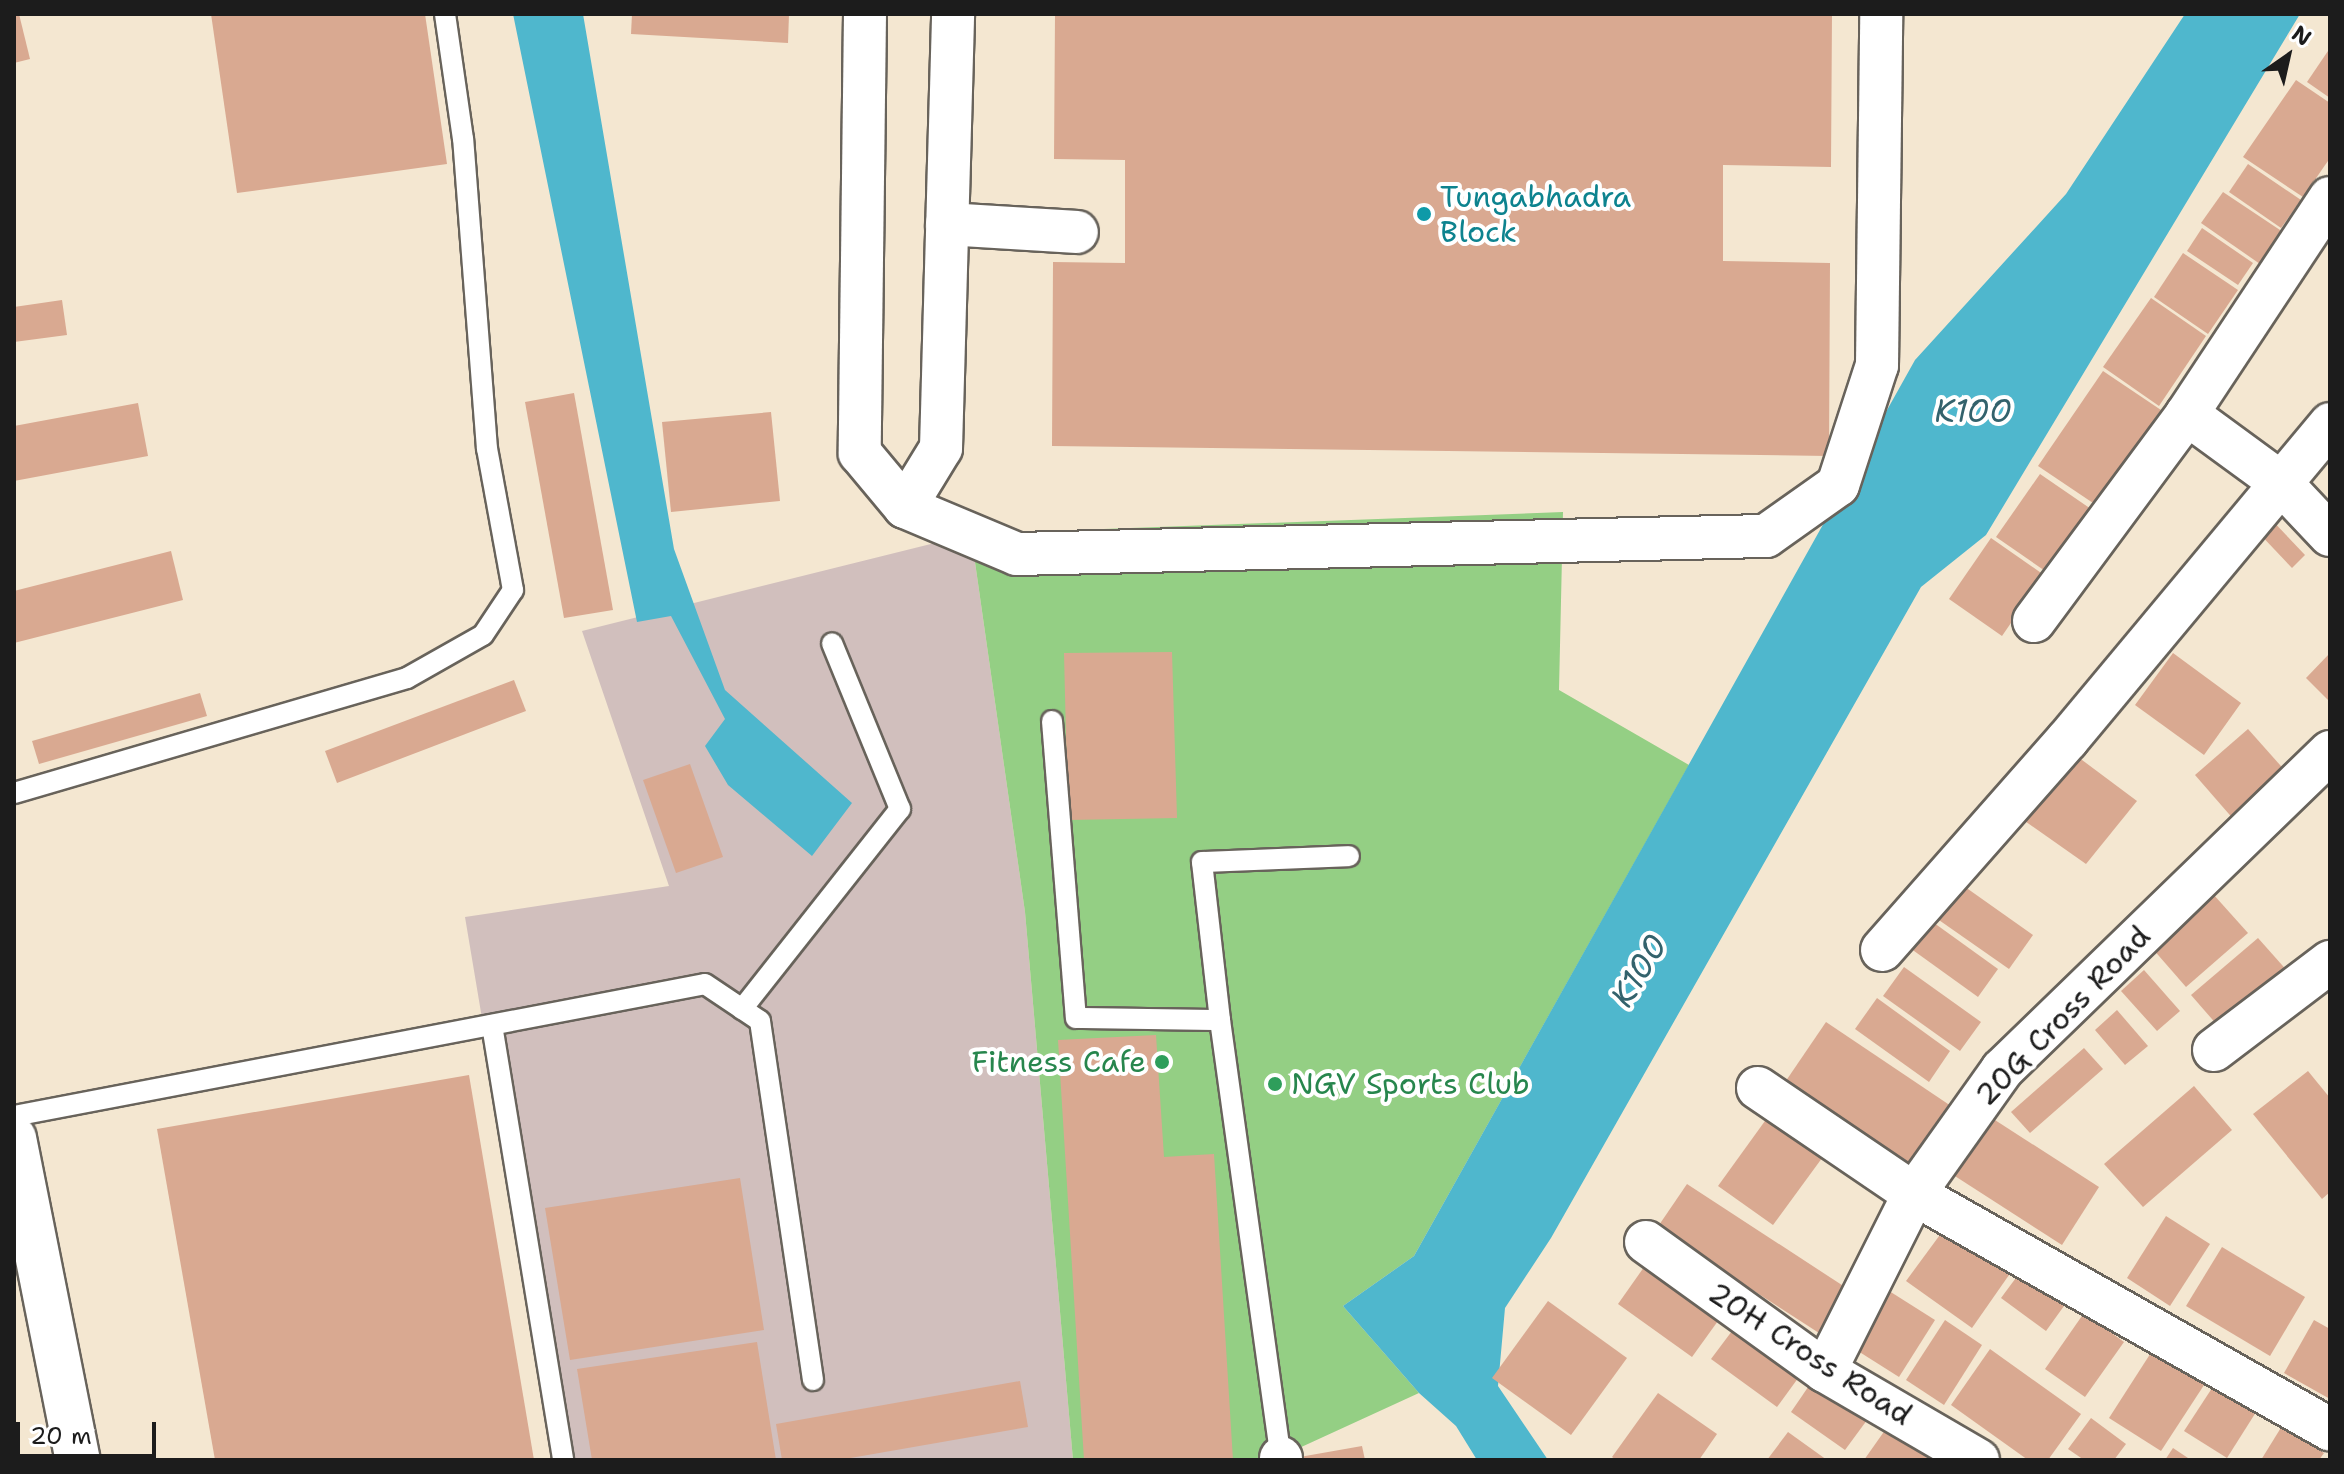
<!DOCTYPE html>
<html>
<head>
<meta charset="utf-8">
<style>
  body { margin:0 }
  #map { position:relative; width:2344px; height:1474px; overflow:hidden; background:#f4e7d1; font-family:"Shantell Sans",sans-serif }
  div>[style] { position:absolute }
  .industrial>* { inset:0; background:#d1bfbd }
  .green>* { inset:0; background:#94cf84 }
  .water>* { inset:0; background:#4fb7cd }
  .building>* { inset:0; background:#d9a991 }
  .roads { filter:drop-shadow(2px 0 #68635b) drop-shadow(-2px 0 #68635b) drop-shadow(0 2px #68635b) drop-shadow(0 -2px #68635b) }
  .service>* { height:20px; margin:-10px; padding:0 10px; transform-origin:10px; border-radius:10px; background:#fff }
  .minor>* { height:42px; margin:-21px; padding:0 21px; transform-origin:21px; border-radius:21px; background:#fff }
  .secondary>* { height:44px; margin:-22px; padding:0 22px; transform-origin:22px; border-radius:22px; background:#fff }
  .dots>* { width:22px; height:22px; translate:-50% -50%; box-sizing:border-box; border:4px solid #fff; border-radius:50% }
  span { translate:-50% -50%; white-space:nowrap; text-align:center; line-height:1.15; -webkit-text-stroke:8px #fff; paint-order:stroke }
  .culture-label { font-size:30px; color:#0d838f }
  .left { translate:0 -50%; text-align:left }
  .street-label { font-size:30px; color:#1c1c1c }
  .leisure-label { font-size:30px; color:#27864d }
  .right { translate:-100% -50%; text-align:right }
  .water-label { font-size:32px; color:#33626c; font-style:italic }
  .frame { position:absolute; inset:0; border:16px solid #1c1c1c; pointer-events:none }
  .north { position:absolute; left:2248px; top:16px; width:80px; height:80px; -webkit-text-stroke:6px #fff; paint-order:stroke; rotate:34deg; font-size:22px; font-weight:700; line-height:32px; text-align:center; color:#1c1c1c }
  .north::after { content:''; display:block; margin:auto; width:28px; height:36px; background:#1c1c1c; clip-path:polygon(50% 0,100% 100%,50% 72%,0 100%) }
  .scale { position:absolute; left:16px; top:1422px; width:140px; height:36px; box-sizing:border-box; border:4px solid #1c1c1c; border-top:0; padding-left:10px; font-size:24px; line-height:28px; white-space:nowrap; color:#1c1c1c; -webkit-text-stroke:6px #fff; paint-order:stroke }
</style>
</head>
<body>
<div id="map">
  <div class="industrial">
    <i style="clip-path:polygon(971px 534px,1025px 912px,1073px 1460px,556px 1460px,465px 917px,669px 886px,582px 631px)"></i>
  </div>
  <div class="green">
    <i style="clip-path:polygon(1563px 512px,1559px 690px,1689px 765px,1414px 1256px,1343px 1306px,1419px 1393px,1273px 1460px,1073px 1460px,1025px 912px,971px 534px)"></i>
  </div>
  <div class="water">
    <i style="clip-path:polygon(513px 14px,583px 14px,674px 549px,725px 690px,852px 803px,812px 856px,728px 785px,705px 746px,725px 719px,671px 616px,637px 622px)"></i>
    <i style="clip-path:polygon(2185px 14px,2300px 14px,1986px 535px,1921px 587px,1551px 1238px,1505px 1308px,1498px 1386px,1548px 1460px,1477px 1460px,1456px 1426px,1419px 1393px,1343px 1306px,1414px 1256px,1915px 360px,2066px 194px)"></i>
  </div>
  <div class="building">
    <i style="clip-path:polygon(14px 14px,19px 14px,30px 59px,14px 63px)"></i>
    <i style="clip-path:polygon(211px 14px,425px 14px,447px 164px,237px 193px)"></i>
    <i style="clip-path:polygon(632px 14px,789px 14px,788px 43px,631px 34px)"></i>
    <i style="clip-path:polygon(1055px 14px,1832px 14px,1831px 167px,1723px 165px,1723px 261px,1830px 263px,1829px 456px,1052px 446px,1053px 262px,1125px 263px,1125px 160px,1054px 159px)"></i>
    <i style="clip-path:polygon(2330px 48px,2330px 98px,2307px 82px)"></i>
    <i style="clip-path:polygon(2296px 80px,2330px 103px,2330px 158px,2303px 197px,2243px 157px)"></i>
    <i style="clip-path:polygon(2248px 164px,2301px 200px,2281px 228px,2229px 192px)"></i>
    <i style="clip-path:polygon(2223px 192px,2283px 232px,2260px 264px,2201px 223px)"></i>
    <i style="clip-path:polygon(2202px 228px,2253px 263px,2238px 285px,2187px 251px)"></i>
    <i style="clip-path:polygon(2183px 253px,2238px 290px,2208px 334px,2154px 297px)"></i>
    <i style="clip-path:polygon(2151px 298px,2206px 336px,2159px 406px,2103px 367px)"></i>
    <i style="clip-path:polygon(62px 300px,67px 335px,14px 342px,14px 307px)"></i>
    <i style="clip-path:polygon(2103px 371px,2161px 410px,2096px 505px,2038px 466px)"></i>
    <i style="clip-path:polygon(574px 393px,613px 610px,564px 618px,525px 402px)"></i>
    <i style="clip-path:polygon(138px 403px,148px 456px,14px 481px,14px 426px)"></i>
    <i style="clip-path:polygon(771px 412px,780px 501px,671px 512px,662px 422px)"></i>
    <i style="clip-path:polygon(2040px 474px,2091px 509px,2048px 573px,1996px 537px)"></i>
    <i style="clip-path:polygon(2269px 517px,2305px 555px,2292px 568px,2256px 530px)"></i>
    <i style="clip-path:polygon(1991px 538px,2044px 575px,2002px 636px,1949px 599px)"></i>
    <i style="clip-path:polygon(171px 551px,183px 600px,14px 643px,14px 591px)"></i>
    <i style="clip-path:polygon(1172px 652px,1177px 818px,1068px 820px,1064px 653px)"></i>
    <i style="clip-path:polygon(2173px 653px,2241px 703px,2204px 755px,2135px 705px)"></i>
    <i style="clip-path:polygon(2330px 653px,2330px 702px,2306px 678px)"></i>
    <i style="clip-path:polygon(514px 680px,526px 711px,337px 783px,325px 751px)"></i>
    <i style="clip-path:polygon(200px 693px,207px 716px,39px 764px,32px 741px)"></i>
    <i style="clip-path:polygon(2248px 729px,2288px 774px,2235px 821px,2195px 775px)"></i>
    <i style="clip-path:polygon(2070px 751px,2137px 801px,2086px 864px,2022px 819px)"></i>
    <i style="clip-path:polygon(690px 764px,723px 857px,676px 873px,643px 780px)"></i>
    <i style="clip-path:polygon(1951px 877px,2033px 935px,2009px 969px,1926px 911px)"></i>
    <i style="clip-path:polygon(2213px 894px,2248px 933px,2186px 987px,2152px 948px)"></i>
    <i style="clip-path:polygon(1923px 915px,1998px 969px,1978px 997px,1903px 943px)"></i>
    <i style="clip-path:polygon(2258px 938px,2291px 975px,2225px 1034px,2191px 995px)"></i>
    <i style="clip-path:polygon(1904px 967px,1981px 1022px,1960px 1051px,1883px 996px)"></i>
    <i style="clip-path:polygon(2144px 970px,2180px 1011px,2157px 1031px,2121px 991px)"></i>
    <i style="clip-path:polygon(1877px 998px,1950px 1051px,1929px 1082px,1855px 1029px)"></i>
    <i style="clip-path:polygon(2117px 1010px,2148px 1046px,2125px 1065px,2095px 1030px)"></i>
    <i style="clip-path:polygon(1826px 1022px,1951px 1106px,1902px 1179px,1777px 1094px)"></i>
    <i style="clip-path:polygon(1156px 1035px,1164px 1157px,1214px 1154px,1233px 1460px,1084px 1460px,1058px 1040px)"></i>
    <i style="clip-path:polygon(2084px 1048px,2103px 1069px,2030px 1133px,2011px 1112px)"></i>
    <i style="clip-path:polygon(2308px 1071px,2330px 1098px,2330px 1192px,2322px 1199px,2253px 1114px)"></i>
    <i style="clip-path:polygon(469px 1075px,534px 1460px,215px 1460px,157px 1129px)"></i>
    <i style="clip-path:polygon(2194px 1086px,2232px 1130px,2143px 1207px,2104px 1164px)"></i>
    <i style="clip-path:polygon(1981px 1111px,2099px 1187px,2062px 1245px,1944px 1169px)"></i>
    <i style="clip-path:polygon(1770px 1114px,1825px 1154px,1773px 1225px,1718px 1186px)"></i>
    <i style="clip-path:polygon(740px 1178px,764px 1330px,570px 1360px,545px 1208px)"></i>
    <i style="clip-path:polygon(1687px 1184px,1848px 1289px,1819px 1333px,1657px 1228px)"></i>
    <i style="clip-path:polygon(2166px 1216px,2210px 1244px,2170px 1306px,2127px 1278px)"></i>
    <i style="clip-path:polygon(1945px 1228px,2009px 1275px,1972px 1328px,1906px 1281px)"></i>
    <i style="clip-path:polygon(2222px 1247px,2305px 1297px,2270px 1356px,2186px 1306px)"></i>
    <i style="clip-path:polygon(1649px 1260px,1723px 1314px,1692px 1357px,1618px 1304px)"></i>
    <i style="clip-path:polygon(2024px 1267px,2069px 1299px,2046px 1331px,2001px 1298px)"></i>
    <i style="clip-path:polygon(1886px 1289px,1935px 1320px,1899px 1377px,1850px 1346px)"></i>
    <i style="clip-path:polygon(1548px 1301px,1627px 1358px,1571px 1435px,1492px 1378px)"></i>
    <i style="clip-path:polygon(2084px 1313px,2124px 1342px,2085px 1397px,2045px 1369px)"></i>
    <i style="clip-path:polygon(1945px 1320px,1982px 1345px,1944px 1405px,1906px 1380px)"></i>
    <i style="clip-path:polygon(2314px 1320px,2330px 1329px,2330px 1399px,2284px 1373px)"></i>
    <i style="clip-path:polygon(1738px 1323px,1804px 1370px,1777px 1407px,1711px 1359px)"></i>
    <i style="clip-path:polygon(757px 1342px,776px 1460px,592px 1460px,577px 1369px)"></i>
    <i style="clip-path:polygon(2154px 1348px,2206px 1382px,2161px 1451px,2109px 1418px)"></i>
    <i style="clip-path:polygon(1990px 1349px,2081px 1414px,2048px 1460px,2028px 1460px,1951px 1405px)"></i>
    <i style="clip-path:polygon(1815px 1377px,1870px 1416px,1845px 1450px,1791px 1412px)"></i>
    <i style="clip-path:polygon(1020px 1381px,1028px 1427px,839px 1460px,782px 1460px,776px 1424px)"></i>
    <i style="clip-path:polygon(2216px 1382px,2258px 1409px,2227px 1458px,2184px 1431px)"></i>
    <i style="clip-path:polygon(1658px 1393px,1717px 1434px,1699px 1460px,1616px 1460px,1612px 1457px)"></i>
    <i style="clip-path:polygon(1895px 1416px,1940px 1448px,1932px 1460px,1864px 1460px)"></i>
    <i style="clip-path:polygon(2091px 1418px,2126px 1444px,2114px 1460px,2084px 1460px,2068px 1449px)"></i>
    <i style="clip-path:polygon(2282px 1426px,2324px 1453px,2319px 1460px,2261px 1460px)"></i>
    <i style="clip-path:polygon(1788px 1432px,1827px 1460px,1767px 1460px)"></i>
    <i style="clip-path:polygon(1362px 1446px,1365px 1460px,1294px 1460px,1294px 1458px)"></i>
    <i style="clip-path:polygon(2173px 1448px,2191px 1460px,2165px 1460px)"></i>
  </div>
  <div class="roads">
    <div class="service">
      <i style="left:1052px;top:721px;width:298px;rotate:85.4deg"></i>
      <i style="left:1076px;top:1018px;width:144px;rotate:0.8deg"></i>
      <i style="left:1220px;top:1020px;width:442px;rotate:82.1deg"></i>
      <i style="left:14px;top:793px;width:409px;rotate:-16.3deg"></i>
      <i style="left:407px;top:678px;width:87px;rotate:-29.5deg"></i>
      <i style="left:483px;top:635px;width:54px;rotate:-56.3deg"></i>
      <i style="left:513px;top:590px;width:143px;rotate:-100.4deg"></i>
      <i style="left:487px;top:449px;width:311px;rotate:-94.4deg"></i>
      <i style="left:463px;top:139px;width:126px;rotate:-98.2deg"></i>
      <i style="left:742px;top:1009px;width:255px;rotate:-51.7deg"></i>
      <i style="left:900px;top:809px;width:179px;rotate:-112.3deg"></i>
      <i style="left:1220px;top:1020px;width:159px;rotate:-96.5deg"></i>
      <i style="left:1202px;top:862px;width:147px;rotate:-2.3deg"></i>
      <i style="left:492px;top:1025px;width:441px;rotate:80.7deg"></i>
      <i style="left:14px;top:1116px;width:703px;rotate:-10.81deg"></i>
      <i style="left:705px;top:984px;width:66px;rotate:33.9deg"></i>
      <i style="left:760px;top:1021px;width:363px;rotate:81.6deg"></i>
    </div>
    <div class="minor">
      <i style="left:865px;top:14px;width:439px;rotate:90.7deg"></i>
      <i style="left:860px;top:453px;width:70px;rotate:50.2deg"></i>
      <i style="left:905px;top:507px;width:121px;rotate:22.8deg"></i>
      <i style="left:1017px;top:554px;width:749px;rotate:-1.38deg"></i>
      <i style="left:1766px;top:536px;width:88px;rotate:-35.3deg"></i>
      <i style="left:1838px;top:485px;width:126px;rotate:-72deg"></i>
      <i style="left:1877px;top:365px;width:351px;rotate:-89.3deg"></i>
      <i style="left:947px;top:224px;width:130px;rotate:3.5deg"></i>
      <i style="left:2187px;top:414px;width:115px;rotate:36.2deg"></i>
      <i style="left:2280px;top:482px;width:73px;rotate:46.7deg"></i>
      <i style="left:905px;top:507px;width:69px;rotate:-58.6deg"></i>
      <i style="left:941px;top:448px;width:434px;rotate:-88.4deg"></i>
      <i style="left:2034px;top:621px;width:257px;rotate:-53.5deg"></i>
      <i style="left:2187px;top:414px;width:259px;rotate:-56.5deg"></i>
      <i style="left:2330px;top:752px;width:457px;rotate:135.9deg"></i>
      <i style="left:2002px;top:1070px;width:152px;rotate:125.4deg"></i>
      <i style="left:1914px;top:1194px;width:478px;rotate:29.5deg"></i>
      <i style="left:1882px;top:950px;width:281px;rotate:-48.6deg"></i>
      <i style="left:2068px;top:739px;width:410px;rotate:-50.2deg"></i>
      <i style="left:2214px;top:1050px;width:146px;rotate:-37.2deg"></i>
      <i style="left:1758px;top:1088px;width:189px;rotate:34.2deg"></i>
      <i style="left:1914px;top:1194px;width:198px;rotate:116.7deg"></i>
      <i style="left:1646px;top:1242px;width:221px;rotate:35.8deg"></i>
      <i style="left:1825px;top:1371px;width:177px;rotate:30.2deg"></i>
      <i style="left:1281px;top:1458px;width:2px;rotate:90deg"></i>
    </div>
    <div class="secondary">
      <i style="left:14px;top:1138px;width:328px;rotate:78.8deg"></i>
    </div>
  </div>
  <div class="dots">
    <i style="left:1424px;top:214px;background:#0f9aa8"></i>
    <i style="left:1162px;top:1062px;background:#2e9e5b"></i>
    <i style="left:1275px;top:1084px;background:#2e9e5b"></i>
  </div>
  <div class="culture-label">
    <span class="left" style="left:1440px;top:214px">Tungabhadra<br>Block</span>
  </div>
  <div class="street-label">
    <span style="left:2063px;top:1016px;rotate:-46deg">20G Cross Road</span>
    <span style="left:1810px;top:1354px;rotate:33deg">20H Cross Road</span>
  </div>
  <div class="leisure-label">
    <span class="right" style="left:1146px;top:1062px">Fitness Cafe</span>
    <span class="left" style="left:1291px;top:1084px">NGV Sports Club</span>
  </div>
  <div class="water-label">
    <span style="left:1973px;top:411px">K100</span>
    <span style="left:1639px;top:971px;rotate:-59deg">K100</span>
  </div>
  <div class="frame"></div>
  <div class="north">N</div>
  <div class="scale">20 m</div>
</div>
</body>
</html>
